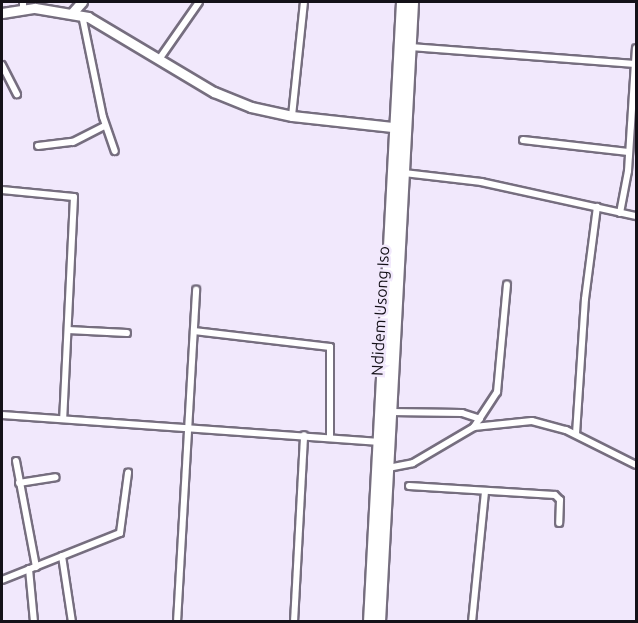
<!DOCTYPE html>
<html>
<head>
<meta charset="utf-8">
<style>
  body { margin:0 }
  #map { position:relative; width:638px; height:623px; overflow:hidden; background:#f1e8fc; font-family:Ubuntu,sans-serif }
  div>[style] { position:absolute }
  .roads { filter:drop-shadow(2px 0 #766e7f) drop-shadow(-2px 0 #766e7f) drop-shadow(0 2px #766e7f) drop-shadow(0 -2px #766e7f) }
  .street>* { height:6px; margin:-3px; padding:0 3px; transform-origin:3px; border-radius:3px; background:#fff }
  .secondary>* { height:9px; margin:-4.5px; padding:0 4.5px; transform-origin:4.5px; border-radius:4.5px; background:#fff }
  .highway>* { height:12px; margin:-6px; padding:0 6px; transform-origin:6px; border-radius:6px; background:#fff }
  span { translate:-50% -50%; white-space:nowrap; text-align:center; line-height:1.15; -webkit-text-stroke:5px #f1e8fc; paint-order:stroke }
  .street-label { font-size:16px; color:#141118 }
  .frame { position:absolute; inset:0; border:3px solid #141118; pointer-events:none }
</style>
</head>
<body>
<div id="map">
  <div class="roads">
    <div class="street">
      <i style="left:23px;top:2px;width:6px;rotate:90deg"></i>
      <i style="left:82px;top:15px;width:104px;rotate:78.4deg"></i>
      <i style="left:103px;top:117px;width:36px;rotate:71deg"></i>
      <i style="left:410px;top:47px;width:226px;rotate:4.3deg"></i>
      <i style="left:160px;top:58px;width:68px;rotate:-55.1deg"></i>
      <i style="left:2px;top:65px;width:33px;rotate:63deg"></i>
      <i style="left:292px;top:116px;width:115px;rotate:-84deg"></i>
      <i style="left:523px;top:140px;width:106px;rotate:6.5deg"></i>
      <i style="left:38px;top:146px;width:35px;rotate:-7deg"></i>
      <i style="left:73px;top:142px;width:36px;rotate:-27deg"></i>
      <i style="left:404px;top:173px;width:78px;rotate:6.7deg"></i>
      <i style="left:481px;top:182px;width:159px;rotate:12.4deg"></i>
      <i style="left:2px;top:190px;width:72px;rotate:5.6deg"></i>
      <i style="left:74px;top:197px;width:222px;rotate:92.8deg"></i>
      <i style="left:620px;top:213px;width:43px;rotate:-79.2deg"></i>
      <i style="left:628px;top:171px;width:123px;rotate:-86.3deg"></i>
      <i style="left:68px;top:330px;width:59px;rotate:2.9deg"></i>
      <i style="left:194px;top:331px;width:137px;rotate:6.7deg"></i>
      <i style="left:330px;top:347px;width:91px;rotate:90deg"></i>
      <i style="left:391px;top:412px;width:71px;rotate:0.8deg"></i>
      <i style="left:462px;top:413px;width:19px;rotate:18deg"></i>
      <i style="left:2px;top:415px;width:379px;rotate:4.1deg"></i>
      <i style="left:474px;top:427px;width:42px;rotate:-56.7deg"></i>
      <i style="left:497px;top:392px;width:108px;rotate:-84.7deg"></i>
      <i style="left:576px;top:434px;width:135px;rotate:-86.2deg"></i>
      <i style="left:585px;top:299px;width:93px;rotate:-82.6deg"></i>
      <i style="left:16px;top:461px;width:108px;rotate:79.3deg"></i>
      <i style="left:388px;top:468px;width:25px;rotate:-11deg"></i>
      <i style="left:413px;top:463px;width:71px;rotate:-30.5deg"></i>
      <i style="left:474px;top:427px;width:58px;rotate:-5.9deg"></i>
      <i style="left:532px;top:421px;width:35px;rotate:15deg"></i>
      <i style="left:566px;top:430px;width:78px;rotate:26.6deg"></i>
      <i style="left:19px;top:483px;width:37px;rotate:-9deg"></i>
      <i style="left:409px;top:486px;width:146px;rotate:3.5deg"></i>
      <i style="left:555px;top:495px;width:7px;rotate:45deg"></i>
      <i style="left:560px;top:500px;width:23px;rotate:92deg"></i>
      <i style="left:62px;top:556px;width:67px;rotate:81.4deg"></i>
      <i style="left:29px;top:569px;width:53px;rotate:84.6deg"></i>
      <i style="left:2px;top:580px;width:127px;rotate:-21.7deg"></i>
      <i style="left:120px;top:533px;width:61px;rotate:-82.4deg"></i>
      <i style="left:177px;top:622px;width:333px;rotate:-86.7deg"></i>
      <i style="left:294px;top:622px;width:187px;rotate:-86.9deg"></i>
      <i style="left:472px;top:622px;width:131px;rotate:-84.3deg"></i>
    </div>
    <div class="secondary">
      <i style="left:2px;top:13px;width:33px;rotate:-9deg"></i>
      <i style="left:35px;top:8px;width:54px;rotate:9.6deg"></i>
      <i style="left:88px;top:17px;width:147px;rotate:30.8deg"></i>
      <i style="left:214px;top:92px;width:40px;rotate:22deg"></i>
      <i style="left:251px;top:107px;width:42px;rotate:12.4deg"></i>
      <i style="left:292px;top:116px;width:110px;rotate:6.3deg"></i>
      <i style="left:72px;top:13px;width:15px;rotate:-48deg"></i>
    </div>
    <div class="highway">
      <i style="left:370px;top:622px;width:621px;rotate:-86.95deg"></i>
      <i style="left:379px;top:622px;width:621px;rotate:-86.95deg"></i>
    </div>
  </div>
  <div class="street-label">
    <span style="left:380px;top:311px;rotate:-87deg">Ndidem Usong Iso</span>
  </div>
  <div class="frame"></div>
</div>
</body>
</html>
